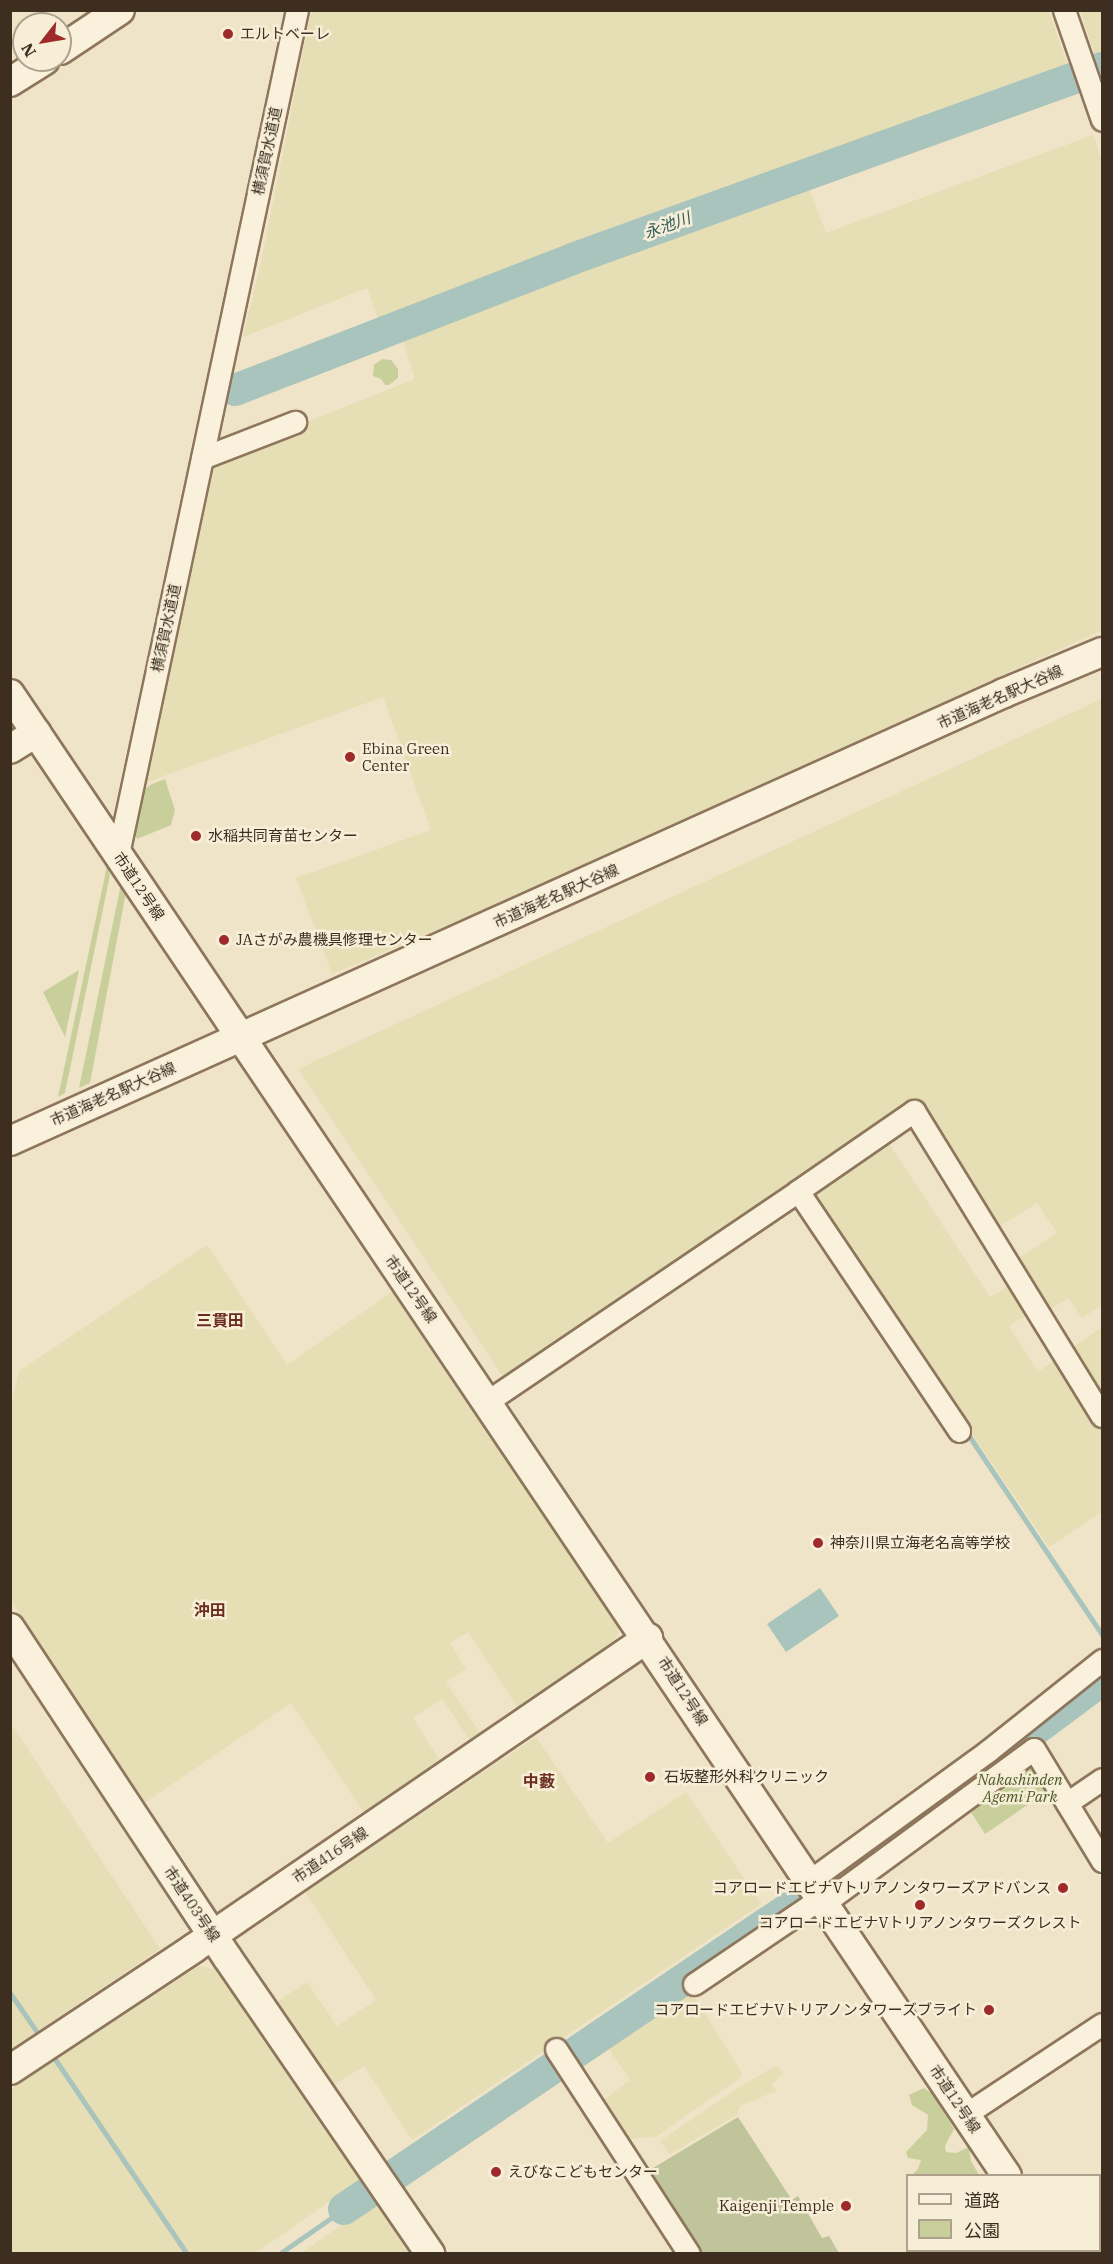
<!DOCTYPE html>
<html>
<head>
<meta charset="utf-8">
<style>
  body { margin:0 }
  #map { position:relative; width:1113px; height:2264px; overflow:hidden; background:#f0e4c8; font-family:"IBM Plex Serif","Noto Sans JP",serif }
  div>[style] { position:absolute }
  .farmland>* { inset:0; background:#e6deb5 }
  .green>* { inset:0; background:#c9cf9b }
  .cemetery>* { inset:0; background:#bfc49a }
  .water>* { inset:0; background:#a9c4bc }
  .stream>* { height:5px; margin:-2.5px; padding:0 2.5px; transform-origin:2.5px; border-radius:2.5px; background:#a9c4bc }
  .river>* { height:32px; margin:-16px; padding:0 16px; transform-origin:16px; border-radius:16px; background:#a9c4bc }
  .roads { filter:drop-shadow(2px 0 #8d765c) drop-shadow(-2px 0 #8d765c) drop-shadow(0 2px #8d765c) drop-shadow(0 -2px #8d765c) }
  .street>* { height:21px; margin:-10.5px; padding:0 10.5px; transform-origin:10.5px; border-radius:10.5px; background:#faf1dc }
  .secondary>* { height:28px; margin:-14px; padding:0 14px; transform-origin:14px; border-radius:14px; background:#faf1dc }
  .dots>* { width:16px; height:16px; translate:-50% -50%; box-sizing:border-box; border:3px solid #f7eed8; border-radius:50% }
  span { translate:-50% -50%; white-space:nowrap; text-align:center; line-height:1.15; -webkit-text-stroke:5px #f7eed8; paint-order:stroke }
  .poi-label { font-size:15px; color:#3d2e20 }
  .left { translate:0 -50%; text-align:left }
  .right { translate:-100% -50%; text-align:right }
  .street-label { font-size:15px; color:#3d2e20 }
  .park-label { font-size:15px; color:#4d5a26; font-style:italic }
  .water-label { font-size:16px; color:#2f5d5a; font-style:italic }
  .neighbourhood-label { font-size:16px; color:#6b2e1e; font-weight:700 }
  .frame { position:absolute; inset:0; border:12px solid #3d2e20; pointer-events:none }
  .legend { position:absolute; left:906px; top:2174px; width:195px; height:78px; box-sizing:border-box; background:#f7eed8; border:2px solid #ada18e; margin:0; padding:8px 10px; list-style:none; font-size:18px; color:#3d2e20 }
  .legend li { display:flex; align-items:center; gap:12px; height:30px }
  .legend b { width:30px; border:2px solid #ada18e }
  .north { position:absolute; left:12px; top:12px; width:60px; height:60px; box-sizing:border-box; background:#f7eed8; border:2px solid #ada18e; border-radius:50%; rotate:239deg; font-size:16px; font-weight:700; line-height:24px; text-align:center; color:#3d2e20 }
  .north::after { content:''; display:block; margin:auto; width:21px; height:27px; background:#9e2a2b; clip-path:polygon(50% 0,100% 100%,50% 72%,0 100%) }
</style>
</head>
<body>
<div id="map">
  <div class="farmland">
    <i style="clip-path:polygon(311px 11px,1049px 11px,1069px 70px,802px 170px,826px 233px,1093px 135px,1102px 161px,1102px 630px,463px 919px,332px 974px,296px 878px,431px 830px,383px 697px,147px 782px,212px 459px,415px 379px,395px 315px,379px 321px,367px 288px,243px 337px,260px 267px)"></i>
    <i style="clip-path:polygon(1080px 11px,1102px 11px,1102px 76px)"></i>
    <i style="clip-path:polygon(1102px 699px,1102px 1305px,1082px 1318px,1068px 1298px,1044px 1313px,1013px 1262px,1057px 1233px,1037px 1203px,983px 1237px,912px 1123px,884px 1136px,990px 1297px,1013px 1284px,1030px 1313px,1009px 1326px,1038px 1372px,1102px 1327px,1102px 1512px,1049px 1547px,799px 1180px,503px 1377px,298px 1069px)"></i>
    <i style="clip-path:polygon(207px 1245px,287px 1365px,392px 1292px,619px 1627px,615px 1644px,518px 1708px,468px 1632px,450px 1643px,466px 1669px,446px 1682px,480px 1733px,469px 1739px,442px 1699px,413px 1718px,441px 1762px,364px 1813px,291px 1703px,143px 1804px,11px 1600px,10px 1410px,19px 1371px)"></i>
    <i style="clip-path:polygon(12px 1725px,160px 1949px,11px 2049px,10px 1726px)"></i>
    <i style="clip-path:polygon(536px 1737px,608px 1843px,686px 1792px,761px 1904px,412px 2140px,364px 2066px,332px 2086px,277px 2002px,307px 1982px,337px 2026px,376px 2000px,305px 1892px)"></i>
    <i style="clip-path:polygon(199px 1966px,218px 1970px,360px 2180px,256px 2253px,11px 2253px,11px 2089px)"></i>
    <i style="clip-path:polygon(690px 1990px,742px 2073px,740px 2078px,657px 2136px,624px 2140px,614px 2123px,618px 2118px,610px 2122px,598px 2104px,630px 2080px,607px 2046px)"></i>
    <i style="clip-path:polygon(775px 2066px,779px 2067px,783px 2074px,772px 2084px,776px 2091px,740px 2106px,737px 2115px,670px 2154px,660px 2141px,741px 2086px)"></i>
    <i style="clip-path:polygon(375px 2202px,410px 2253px,300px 2253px,301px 2253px)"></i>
  </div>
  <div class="green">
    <i style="clip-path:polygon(382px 359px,391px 360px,398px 369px,398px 378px,389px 385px,385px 385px,381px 379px,373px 376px,374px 365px)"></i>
    <i style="clip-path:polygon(165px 779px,175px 810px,171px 825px,137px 839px,135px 833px,143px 790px,152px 784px)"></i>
    <i style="clip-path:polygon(107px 866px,110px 875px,65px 1093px,58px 1097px)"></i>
    <i style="clip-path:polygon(121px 884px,126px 892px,90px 1083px,79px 1088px)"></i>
    <i style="clip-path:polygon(79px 970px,65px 1037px,43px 992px)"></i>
    <i style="clip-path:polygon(1027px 1759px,1051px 1789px,985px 1834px,965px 1803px)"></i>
    <i style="clip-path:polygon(924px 2088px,934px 2095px,954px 2129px,945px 2146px,946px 2152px,956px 2153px,969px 2147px,971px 2161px,979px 2175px,912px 2175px,918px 2169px,921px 2160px,908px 2158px,906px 2152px,927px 2130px,928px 2115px,912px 2105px,909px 2095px)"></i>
  </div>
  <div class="cemetery">
    <i style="clip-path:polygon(738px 2117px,792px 2200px,798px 2196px,822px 2238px,829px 2236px,839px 2253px,699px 2253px,647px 2175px,648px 2171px)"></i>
  </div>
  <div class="water">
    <i style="clip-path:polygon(820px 1588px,839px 1616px,786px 1652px,767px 1624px)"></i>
  </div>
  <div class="stream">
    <i style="left:967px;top:1433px;width:243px;rotate:56.2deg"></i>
    <i style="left:10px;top:1993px;width:47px;rotate:55.3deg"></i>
    <i style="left:55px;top:2059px;width:235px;rotate:55.9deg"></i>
    <i style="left:279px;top:2254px;width:79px;rotate:-34.7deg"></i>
  </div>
  <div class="river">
    <i style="left:235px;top:390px;width:362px;rotate:-21.2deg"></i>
    <i style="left:572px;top:259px;width:563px;rotate:-19.82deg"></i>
    <i style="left:344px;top:2209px;width:622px;rotate:-34.05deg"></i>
    <i style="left:859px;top:1861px;width:303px;rotate:-36.7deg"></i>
  </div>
  <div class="roads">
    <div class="street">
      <i style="left:1064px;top:10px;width:116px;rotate:70.9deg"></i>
      <i style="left:202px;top:458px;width:100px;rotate:-21.2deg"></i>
      <i style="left:118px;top:854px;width:863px;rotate:-78.03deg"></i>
      <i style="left:798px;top:1191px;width:141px;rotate:-34.6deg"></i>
      <i style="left:914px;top:1111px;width:358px;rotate:58.4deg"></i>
      <i style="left:488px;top:1401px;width:374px;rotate:-34.1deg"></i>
      <i style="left:798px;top:1191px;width:289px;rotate:56.1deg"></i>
      <i style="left:1067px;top:1803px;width:42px;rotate:-34.4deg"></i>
      <i style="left:809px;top:1881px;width:221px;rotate:-36deg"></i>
      <i style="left:988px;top:1751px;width:146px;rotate:-38.6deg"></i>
      <i style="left:824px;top:1903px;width:260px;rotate:-36.3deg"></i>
      <i style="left:1034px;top:1749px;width:131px;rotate:58.7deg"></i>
      <i style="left:694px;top:1984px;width:153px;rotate:-34.1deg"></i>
      <i style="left:556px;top:2049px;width:244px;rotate:57deg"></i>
      <i style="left:966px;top:2114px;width:163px;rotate:-33.5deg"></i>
    </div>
    <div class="secondary">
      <i style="left:60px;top:50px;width:72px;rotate:-33.7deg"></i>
      <i style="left:10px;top:82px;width:41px;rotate:-32.2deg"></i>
      <i style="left:10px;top:694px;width:1786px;rotate:56.07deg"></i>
      <i style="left:10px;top:749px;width:31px;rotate:-32deg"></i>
      <i style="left:10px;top:1141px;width:1090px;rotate:-24.26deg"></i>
      <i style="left:1004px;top:693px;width:106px;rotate:-22.7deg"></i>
      <i style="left:10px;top:1628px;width:394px;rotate:56.6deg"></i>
      <i style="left:227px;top:1957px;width:360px;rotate:55.6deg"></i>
      <i style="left:10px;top:2070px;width:221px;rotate:-33.5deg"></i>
      <i style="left:194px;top:1948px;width:550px;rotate:-34.33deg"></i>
      <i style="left:1057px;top:2250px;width:4px;rotate:63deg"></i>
    </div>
  </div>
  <div class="dots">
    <i style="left:228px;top:34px;background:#9e2a2b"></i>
    <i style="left:350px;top:757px;background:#9e2a2b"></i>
    <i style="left:196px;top:836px;background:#9e2a2b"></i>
    <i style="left:224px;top:940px;background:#9e2a2b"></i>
    <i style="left:818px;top:1543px;background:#9e2a2b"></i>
    <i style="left:650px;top:1777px;background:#9e2a2b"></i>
    <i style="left:1063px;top:1888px;background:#9e2a2b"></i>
    <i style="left:920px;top:1905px;background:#9e2a2b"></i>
    <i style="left:989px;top:2010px;background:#9e2a2b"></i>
    <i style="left:496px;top:2172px;background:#9e2a2b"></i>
    <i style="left:846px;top:2206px;background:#9e2a2b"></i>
  </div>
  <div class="poi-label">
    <span class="left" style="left:240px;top:34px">エルトベーレ</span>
    <span class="left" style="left:362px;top:757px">Ebina Green<br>Center</span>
    <span class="left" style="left:208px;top:836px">水稲共同育苗センター</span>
    <span class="left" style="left:236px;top:940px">JAさがみ農機具修理センター</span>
    <span class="left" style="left:830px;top:1543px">神奈川県立海老名高等学校</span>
    <span class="left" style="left:664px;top:1777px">石坂整形外科クリニック</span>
    <span class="right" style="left:1051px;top:1888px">コアロードエビナVトリアノンタワーズアドバンス</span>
    <span style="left:920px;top:1923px">コアロードエビナVトリアノンタワーズクレスト</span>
    <span class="right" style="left:977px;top:2010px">コアロードエビナVトリアノンタワーズブライト</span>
    <span class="left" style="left:508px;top:2172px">えびなこどもセンター</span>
    <span class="right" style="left:834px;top:2206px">Kaigenji Temple</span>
  </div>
  <div class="street-label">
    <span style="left:267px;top:151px;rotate:-78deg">横須賀水道道</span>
    <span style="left:166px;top:628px;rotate:-78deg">横須賀水道道</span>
    <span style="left:1000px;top:697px;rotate:-24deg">市道海老名駅大谷線</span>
    <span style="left:139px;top:886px;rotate:56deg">市道12号線</span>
    <span style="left:556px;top:896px;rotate:-24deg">市道海老名駅大谷線</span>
    <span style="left:113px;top:1094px;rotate:-24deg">市道海老名駅大谷線</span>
    <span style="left:411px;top:1289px;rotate:55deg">市道12号線</span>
    <span style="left:683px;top:1691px;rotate:57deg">市道12号線</span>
    <span style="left:330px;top:1855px;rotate:-34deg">市道416号線</span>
    <span style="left:192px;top:1904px;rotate:56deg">市道403号線</span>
    <span style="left:955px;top:2099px;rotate:56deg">市道12号線</span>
  </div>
  <div class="park-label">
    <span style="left:1020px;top:1788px">Nakashinden<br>Agemi Park</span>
  </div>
  <div class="water-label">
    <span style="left:667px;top:225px;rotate:-20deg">永池川</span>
  </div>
  <div class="neighbourhood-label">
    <span style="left:220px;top:1320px">三貫田</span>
    <span style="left:210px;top:1610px">沖田</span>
    <span style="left:539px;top:1781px">中藪</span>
  </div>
  <div class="frame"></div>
  <ul class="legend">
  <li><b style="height:8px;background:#faf1dc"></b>道路</li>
  <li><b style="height:16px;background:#c9cf9b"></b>公園</li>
  </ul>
  <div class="north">N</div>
</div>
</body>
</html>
